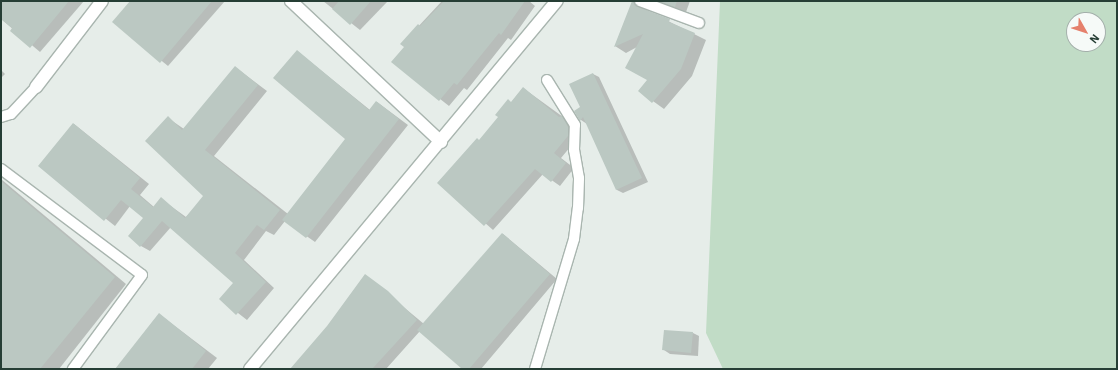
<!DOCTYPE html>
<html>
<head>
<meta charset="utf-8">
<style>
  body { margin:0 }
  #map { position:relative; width:1118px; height:370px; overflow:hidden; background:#e6ede9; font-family:"IBM Plex Sans",sans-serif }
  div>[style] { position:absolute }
  .green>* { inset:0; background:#c1dcc6 }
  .shadow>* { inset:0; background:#0003 }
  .building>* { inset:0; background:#bbc8c2 }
  .roads { filter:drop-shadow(1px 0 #a9b5af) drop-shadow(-1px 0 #a9b5af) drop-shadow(0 1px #a9b5af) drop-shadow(0 -1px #a9b5af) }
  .service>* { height:10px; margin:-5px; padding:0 5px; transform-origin:5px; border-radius:5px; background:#fff }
  .minor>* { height:12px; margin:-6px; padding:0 6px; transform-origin:6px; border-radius:6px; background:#fff }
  span { translate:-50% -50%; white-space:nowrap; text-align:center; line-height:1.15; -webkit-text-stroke:4px #f6faf8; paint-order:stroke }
  .frame { position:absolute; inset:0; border:2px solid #263e35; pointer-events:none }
  .north { position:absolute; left:1066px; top:12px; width:40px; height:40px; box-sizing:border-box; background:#f6faf8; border:1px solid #a3afaa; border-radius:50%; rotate:129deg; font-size:11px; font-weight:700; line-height:16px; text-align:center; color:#263e35 }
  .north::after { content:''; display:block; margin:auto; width:14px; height:18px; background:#e5806c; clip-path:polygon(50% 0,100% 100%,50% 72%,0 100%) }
</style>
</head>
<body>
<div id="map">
  <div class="green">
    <i style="clip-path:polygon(evenodd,720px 1px,1117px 1px,1117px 369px,723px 369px,706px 333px,720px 1px,1074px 20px,1098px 20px,1098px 44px,1074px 44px,1074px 20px)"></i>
  </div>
  <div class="shadow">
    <i style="clip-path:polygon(1px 1px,84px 1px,40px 52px,1px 19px)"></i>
    <i style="clip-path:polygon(132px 1px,225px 1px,168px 66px,114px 22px)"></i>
    <i style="clip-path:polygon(323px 1px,388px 1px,360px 30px)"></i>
    <i style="clip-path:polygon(442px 1px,529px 1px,535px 6px,511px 40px,508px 38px,467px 90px,464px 88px,449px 106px,393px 62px,405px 47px,402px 44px)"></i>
    <i style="clip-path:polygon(633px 1px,652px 1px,647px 2px,644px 9px,706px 40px,692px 76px,664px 109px,639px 91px,648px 80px,637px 47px,626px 53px,615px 46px)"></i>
    <i style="clip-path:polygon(655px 1px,690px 1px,686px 12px)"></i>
    <i style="clip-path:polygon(297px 51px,370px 110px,377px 102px,408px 125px,315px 242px,285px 221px,274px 235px,266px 231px,244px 260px,274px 288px,247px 320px,220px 299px,234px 283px,171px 227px,150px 251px,141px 246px,145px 218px,130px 206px,115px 226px,39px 166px,74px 124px,149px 184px,140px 195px,154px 207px,161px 199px,186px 217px,205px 196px,168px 118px,184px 129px,235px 67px,267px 91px,214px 156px,288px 214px,347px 139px)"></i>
    <i style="clip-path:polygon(1px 70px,5px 74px,1px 78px)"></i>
    <i style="clip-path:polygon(593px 74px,599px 77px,648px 182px,623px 193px,617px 190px,587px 124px,581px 120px,575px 111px,582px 108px)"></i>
    <i style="clip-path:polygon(523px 88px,570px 122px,576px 140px,561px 158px,574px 168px,560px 186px,543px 174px,493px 230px,439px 182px,480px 141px)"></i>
    <i style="clip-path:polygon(1px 179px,126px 284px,59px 369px,1px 369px)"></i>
    <i style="clip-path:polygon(503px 234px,557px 279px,481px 369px,464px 369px,420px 331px,386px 369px,291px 369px,328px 326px,365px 275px,424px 324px)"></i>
    <i style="clip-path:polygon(159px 314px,217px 358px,208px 369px,116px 369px)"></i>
    <i style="clip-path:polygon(693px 333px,699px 336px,698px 356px,670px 354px,664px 350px)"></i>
  </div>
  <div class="building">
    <i style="clip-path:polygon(1px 1px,69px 1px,30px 48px,10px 31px,12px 28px,1px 19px)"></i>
    <i style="clip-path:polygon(130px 1px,212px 1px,160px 63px,112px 22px)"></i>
    <i style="clip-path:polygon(339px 1px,371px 1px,350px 25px,332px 9px)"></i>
    <i style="clip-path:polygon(444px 1px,525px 1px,501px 35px,499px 33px,457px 85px,454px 83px,439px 101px,391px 62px,404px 47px,400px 44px,418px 24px,420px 26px)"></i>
    <i style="clip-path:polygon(632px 1px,638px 7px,670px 19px,669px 22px,695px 33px,681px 69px,652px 103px,638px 91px,647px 80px,625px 68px,643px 34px,614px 47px)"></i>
    <i style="clip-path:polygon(659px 1px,677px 1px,675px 7px)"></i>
    <i style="clip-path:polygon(297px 50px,369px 110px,376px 101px,399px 119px,306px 238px,282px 220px,345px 139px,273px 78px)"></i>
    <i style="clip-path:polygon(235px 66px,258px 85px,205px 150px,280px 210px,264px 230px,257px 225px,235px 253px,266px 282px,236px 315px,219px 299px,233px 283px,162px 221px,140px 247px,128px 236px,143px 218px,121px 200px,104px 221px,38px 166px,73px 123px,140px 178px,131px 189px,153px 207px,161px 197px,185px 218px,203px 196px,145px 141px,168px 116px,182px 130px)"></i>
    <i style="clip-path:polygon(593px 73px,642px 178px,616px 190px,583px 117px,580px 121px,574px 111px,580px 107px,569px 84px)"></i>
    <i style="clip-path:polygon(523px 87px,559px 117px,562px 116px,568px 127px,568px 136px,554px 153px,566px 163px,551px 182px,535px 169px,484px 226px,437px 183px,477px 138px,479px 140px,498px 117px,495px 115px,508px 99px,511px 102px)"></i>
    <i style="clip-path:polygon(1px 181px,115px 277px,40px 369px,1px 369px)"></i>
    <i style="clip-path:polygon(502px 233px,550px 274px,469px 369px,462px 369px,417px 330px)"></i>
    <i style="clip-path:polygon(365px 274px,388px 291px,417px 320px,372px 369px,290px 369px,327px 326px)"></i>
    <i style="clip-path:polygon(159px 313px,206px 351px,192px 369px,115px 369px)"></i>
    <i style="clip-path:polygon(664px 330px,693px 332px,691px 353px,662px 350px)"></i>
  </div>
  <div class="roads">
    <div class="service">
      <i style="left:640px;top:1px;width:63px;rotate:20.4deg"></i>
      <i style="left:1px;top:117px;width:10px;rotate:-17deg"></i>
      <i style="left:11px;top:114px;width:37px;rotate:-47deg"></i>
      <i style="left:1px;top:169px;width:176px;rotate:36.9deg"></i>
      <i style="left:142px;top:275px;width:117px;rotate:126.3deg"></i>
      <i style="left:535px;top:369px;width:136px;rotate:-73.3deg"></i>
      <i style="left:574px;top:239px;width:31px;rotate:-83deg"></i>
      <i style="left:578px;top:208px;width:30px;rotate:-88deg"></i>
      <i style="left:579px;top:178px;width:28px;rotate:-100deg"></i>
      <i style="left:574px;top:150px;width:25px;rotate:-88deg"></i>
      <i style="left:575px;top:125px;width:53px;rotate:-121.9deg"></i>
    </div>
    <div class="minor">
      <i style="left:291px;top:1px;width:206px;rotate:43.2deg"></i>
      <i style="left:36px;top:87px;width:108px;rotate:-52.5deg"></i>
      <i style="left:250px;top:369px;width:479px;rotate:-50.2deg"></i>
    </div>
  </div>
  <div class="frame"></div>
  <div class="north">N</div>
</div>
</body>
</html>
